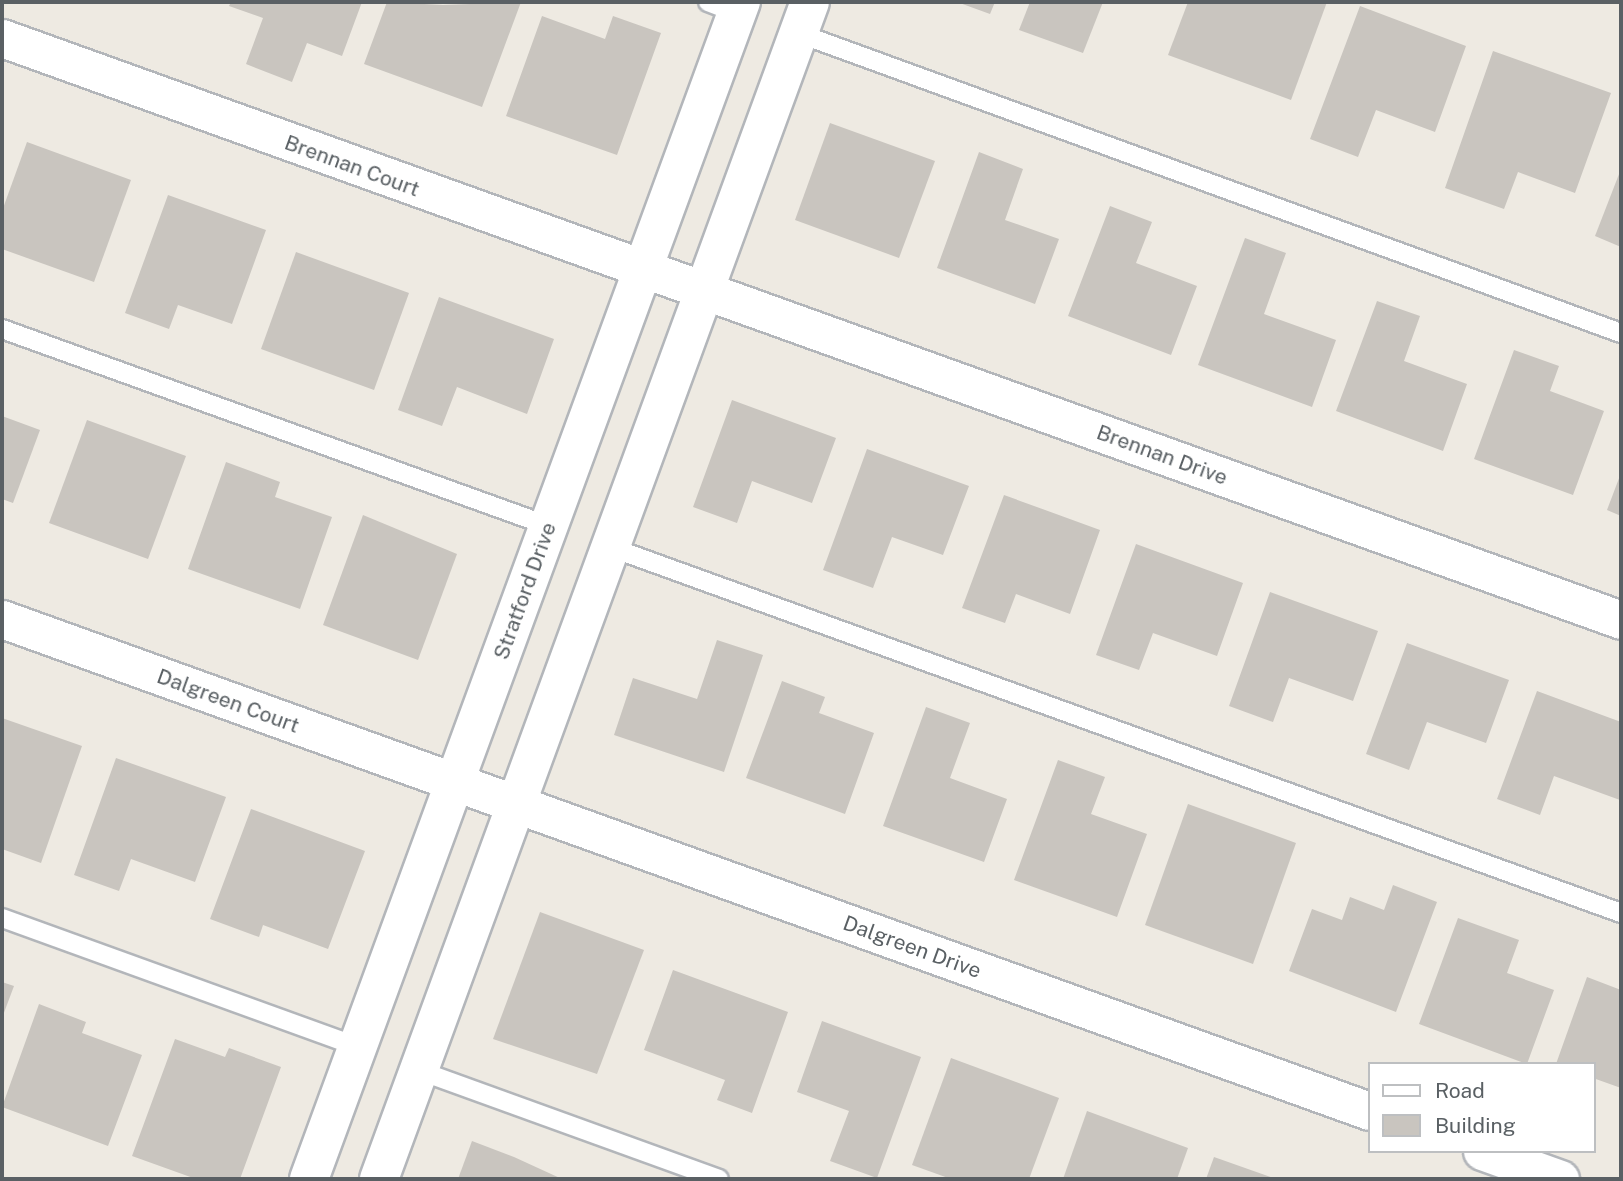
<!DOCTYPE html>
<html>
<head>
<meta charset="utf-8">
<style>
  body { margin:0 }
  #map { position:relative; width:1623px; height:1181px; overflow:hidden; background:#eeeae2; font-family:"Public Sans",sans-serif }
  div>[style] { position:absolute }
  .building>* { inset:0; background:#c9c5bf }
  .roads { filter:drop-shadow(2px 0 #b3b6ba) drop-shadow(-2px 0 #b3b6ba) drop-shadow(0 2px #b3b6ba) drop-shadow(0 -2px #b3b6ba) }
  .service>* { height:18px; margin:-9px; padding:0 9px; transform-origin:9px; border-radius:9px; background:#fff }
  .minor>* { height:37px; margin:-18.5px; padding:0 18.5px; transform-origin:18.5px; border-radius:18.5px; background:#fff }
  .tertiary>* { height:38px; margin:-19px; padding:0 19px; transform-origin:19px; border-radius:19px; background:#fff }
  span { translate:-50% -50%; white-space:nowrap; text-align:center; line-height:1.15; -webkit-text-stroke:5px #fff; paint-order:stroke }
  .street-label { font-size:21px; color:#5a6064 }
  .frame { position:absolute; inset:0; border:4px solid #5a6064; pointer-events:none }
  .legend { position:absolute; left:1368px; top:1062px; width:228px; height:91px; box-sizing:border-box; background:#fff; border:2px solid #bdbfc1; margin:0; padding:9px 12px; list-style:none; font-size:21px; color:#5a6064 }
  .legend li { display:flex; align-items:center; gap:14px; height:35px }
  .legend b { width:35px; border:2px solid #bdbfc1 }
</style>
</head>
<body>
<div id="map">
  <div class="building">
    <i style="clip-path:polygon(231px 2px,362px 2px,342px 56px,307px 43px,292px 82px,246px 64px,263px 18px,229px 6px)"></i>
    <i style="clip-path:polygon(387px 2px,443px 5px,521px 2px,482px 107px,364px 64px)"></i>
    <i style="clip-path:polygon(957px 2px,995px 2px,990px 14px)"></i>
    <i style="clip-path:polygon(1030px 2px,1103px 2px,1083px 53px,1019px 30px)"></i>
    <i style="clip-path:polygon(1188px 2px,1327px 2px,1291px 100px,1168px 55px)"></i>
    <i style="clip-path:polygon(1360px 6px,1466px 46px,1435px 132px,1376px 110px,1358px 157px,1310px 139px)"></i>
    <i style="clip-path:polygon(542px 16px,605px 39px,613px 16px,661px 33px,617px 155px,506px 116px)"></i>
    <i style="clip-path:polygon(1493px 51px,1611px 93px,1575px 193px,1518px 172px,1504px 209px,1445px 188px)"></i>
    <i style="clip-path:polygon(830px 123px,935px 161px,899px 258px,795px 220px)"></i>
    <i style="clip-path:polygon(27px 142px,131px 180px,94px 282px,2px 249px,2px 211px)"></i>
    <i style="clip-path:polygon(979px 152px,1023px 169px,1005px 220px,1059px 239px,1035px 304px,937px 268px)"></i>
    <i style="clip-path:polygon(1621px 169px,1621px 247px,1595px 236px)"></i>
    <i style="clip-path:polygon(168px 195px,266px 230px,232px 324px,178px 305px,169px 329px,125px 313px)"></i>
    <i style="clip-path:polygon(1110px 206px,1152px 222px,1136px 263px,1197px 286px,1171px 355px,1068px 316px)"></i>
    <i style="clip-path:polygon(1245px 238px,1286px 253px,1264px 314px,1336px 340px,1312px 407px,1198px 365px)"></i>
    <i style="clip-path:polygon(296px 252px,409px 293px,374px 390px,261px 349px)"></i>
    <i style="clip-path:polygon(439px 297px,554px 339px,527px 414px,457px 387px,442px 426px,398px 410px)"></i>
    <i style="clip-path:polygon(1377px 301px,1420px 316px,1404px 361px,1467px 384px,1443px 451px,1336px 411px)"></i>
    <i style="clip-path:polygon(1514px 350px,1559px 366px,1550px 391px,1604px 411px,1573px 495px,1474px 459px)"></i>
    <i style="clip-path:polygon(732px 400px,836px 438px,812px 503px,752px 481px,737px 523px,693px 507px)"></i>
    <i style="clip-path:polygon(2px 416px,40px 430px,13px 503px,2px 499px)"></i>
    <i style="clip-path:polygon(87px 420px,186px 456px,148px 559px,49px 523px)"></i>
    <i style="clip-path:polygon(867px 449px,969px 486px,943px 555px,892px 537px,873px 588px,823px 570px)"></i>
    <i style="clip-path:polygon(226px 462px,280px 482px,275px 497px,332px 517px,300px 609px,188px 569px)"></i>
    <i style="clip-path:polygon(1621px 473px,1621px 516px,1607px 510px)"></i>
    <i style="clip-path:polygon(1004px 495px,1100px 530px,1070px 614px,1016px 594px,1005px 623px,962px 608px)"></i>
    <i style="clip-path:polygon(363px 515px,457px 554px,418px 660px,323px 625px)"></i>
    <i style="clip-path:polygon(1136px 544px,1243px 583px,1217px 656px,1153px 633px,1139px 670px,1096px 655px)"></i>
    <i style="clip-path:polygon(1270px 592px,1378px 631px,1353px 701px,1289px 678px,1273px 722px,1229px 706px)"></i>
    <i style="clip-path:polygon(717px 640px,763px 655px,724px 772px,614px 735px,633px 678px,697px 699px)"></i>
    <i style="clip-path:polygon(1407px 643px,1509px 680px,1486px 743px,1427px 722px,1409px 770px,1366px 754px)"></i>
    <i style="clip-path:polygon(782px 681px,825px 697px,819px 713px,874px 733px,845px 814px,746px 778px)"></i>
    <i style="clip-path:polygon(1537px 691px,1621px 722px,1620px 800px,1554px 776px,1540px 815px,1497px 799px)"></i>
    <i style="clip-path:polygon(926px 707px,970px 723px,950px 778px,1007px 799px,984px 862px,883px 826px)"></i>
    <i style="clip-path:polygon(2px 718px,82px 746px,41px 863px,2px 849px)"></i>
    <i style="clip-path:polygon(116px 758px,226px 797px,195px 882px,131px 859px,119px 891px,74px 875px)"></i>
    <i style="clip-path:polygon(1058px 760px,1105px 777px,1091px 814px,1147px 834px,1117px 917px,1014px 880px)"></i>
    <i style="clip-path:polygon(1188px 804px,1296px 843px,1253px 964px,1145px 925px)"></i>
    <i style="clip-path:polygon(251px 809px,365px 851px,328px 949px,263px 925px,259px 937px,210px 919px)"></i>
    <i style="clip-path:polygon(1393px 885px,1437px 902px,1396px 1012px,1289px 971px,1312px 909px,1342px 920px,1350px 897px,1384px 910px)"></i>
    <i style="clip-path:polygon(540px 912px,644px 950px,597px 1074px,493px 1039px)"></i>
    <i style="clip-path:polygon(1458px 918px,1519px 940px,1507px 973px,1554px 990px,1527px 1064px,1419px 1024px)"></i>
    <i style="clip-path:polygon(673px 970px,788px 1012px,752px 1113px,717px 1100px,725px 1080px,644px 1050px)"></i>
    <i style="clip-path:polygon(1587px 977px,1621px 990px,1621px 1088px,1593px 1078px,1593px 1064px,1556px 1064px)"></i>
    <i style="clip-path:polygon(2px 982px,14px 986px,2px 1018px)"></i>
    <i style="clip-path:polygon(39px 1004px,86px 1022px,82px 1033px,142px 1055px,108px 1146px,2px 1107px)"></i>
    <i style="clip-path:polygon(822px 1021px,921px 1057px,877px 1178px,830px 1161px,849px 1111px,797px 1092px)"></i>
    <i style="clip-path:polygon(175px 1039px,225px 1057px,229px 1048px,281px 1067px,240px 1179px,196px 1179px,132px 1156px)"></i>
    <i style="clip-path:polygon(951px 1058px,1059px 1098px,1029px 1179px,951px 1179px,912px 1165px)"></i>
    <i style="clip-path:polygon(1087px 1111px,1188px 1148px,1177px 1179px,1063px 1179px)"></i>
    <i style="clip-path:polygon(472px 1141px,514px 1157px,562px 1179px,458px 1179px)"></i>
    <i style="clip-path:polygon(1214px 1157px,1276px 1179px,1206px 1179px)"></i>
  </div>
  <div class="roads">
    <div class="service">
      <i style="left:708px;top:2px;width:31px;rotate:21deg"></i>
      <i style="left:798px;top:33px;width:876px;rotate:20.03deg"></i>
      <i style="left:2px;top:329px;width:581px;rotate:19.81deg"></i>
      <i style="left:610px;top:547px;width:1075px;rotate:19.9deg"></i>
      <i style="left:2px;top:918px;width:379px;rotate:19.9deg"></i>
      <i style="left:418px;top:1070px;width:320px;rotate:19.9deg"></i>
    </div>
    <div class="minor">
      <i style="left:2px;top:38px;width:1720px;rotate:19.77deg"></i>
      <i style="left:2px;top:619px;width:1453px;rotate:19.79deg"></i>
      <i style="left:1482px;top:1151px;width:83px;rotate:19.7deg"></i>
    </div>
    <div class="tertiary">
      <i style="left:309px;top:1179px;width:1254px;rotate:-69.85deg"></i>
      <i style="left:379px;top:1179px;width:1253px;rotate:-69.89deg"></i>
    </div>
  </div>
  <div class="street-label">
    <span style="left:352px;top:166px;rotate:20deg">Brennan Court</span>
    <span style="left:1162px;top:455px;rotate:20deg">Brennan Drive</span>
    <span style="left:525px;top:591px;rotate:-70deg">Stratford Drive</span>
    <span style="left:228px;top:701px;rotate:20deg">Dalgreen Court</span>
    <span style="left:912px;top:947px;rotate:20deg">Dalgreen Drive</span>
  </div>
  <div class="frame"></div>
  <ul class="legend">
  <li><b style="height:9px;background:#fff"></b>Road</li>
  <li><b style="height:19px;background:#c9c5bf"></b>Building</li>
  </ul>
</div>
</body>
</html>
